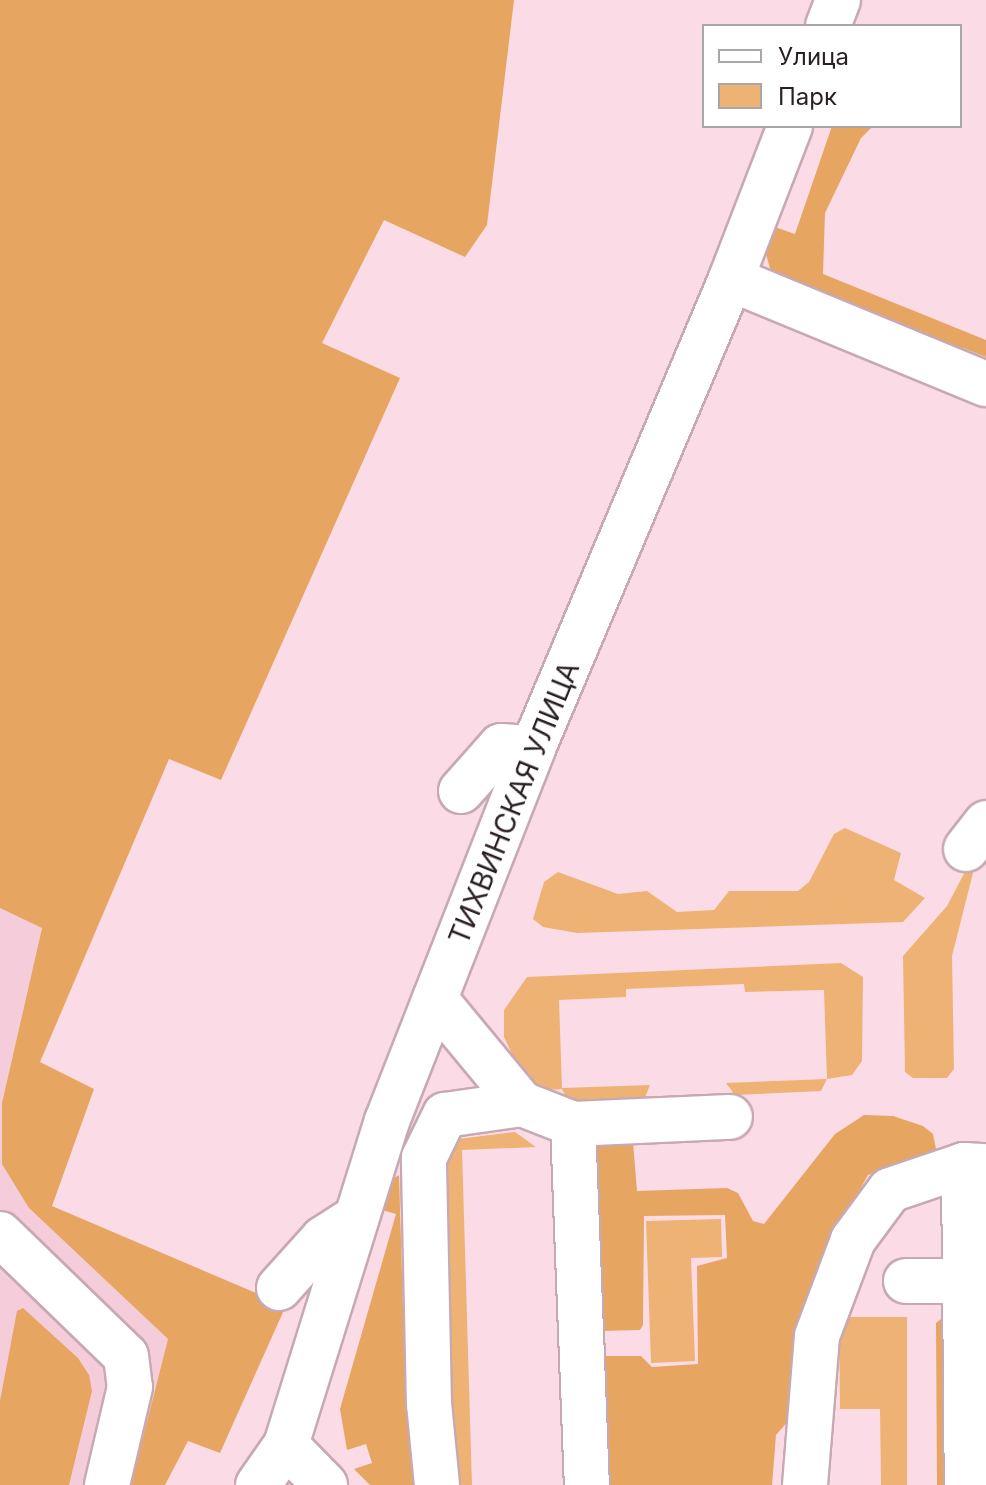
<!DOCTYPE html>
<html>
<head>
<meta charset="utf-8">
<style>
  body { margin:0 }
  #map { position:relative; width:986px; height:1485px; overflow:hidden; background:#fbdce6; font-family:Inter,sans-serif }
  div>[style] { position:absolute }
  .built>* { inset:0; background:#f5cdda }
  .green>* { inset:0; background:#eeb274 }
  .forest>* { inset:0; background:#e6a560 }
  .roads { filter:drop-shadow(2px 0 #c7a9b3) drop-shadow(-2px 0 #c7a9b3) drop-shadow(0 2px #c7a9b3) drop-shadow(0 -2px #c7a9b3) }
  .minor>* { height:44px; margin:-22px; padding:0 22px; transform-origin:22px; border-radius:22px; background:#fff }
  span { translate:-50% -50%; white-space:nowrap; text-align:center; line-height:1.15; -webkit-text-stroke:6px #fff; paint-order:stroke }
  .street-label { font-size:28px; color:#2a1f23 }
  .legend { position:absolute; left:702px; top:24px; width:260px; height:104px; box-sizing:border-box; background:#fff; border:2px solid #aaa5a7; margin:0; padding:10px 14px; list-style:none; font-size:24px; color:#2a1f23 }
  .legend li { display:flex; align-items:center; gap:16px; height:40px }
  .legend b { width:40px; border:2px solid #aaa5a7 }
</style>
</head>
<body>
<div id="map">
  <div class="built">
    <i style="clip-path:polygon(0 908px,42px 927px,2px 1103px,29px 1208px,168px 1339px,131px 1485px,0 1485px)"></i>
  </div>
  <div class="green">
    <i style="clip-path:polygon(845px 828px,901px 853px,894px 880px,925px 898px,903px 922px,577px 933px,543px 927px,533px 919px,544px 882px,558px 872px,618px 894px,647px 891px,677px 912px,714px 910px,729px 891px,798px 891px,809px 882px,834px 834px)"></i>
    <i style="clip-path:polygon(967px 868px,973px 873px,952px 956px,954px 1069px,947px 1078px,913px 1078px,905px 1072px,903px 956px,947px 906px)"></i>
    <i style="clip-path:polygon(841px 963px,863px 977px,862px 1061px,852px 1075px,827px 1079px,821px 1091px,735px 1095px,726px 1083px,827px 1079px,824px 990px,745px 992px,744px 984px,626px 989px,626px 997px,559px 1000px,562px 1088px,650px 1085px,644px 1100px,569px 1103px,562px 1089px,548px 1090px,524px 1079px,504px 1037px,504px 1010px,527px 977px)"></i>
    <i style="clip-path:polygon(515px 1132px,536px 1147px,462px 1150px,472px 1485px,455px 1485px,445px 1168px,458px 1139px)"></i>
    <i style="clip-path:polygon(721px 1219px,722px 1257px,691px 1258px,695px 1361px,651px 1363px,646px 1221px)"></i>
    <i style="clip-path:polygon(839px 1317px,907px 1317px,907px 1485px,881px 1485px,880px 1409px,840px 1409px)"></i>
  </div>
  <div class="forest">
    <i style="clip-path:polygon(0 0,514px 0,487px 225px,465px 257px,384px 220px,322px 343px,400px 378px,221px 780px,169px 759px,40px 1062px,94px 1089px,52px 1206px,277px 1302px,284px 1310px,220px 1453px,188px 1441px,165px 1485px,131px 1485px,168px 1339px,29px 1208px,2px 1164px,2px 1103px,42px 928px,0 908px)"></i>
    <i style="clip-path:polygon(832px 126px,873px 126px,861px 138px,825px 213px,823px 274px,986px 340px,986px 357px,963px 348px,957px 358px,785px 288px,771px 272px,764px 247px,766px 224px,795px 234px)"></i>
    <i style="clip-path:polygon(864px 1115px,893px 1116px,923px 1126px,933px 1134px,936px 1149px,868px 1175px,818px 1264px,796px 1332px,790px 1419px,776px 1435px,772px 1485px,602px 1485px,602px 1356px,641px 1356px,652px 1367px,698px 1364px,697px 1266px,727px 1258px,725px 1215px,644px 1216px,643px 1325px,640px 1330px,600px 1331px,592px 1136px,633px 1142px,637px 1191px,727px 1188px,738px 1193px,753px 1221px,764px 1224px,835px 1134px)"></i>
    <i style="clip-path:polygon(399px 1175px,406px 1408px,414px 1485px,370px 1485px,354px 1469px,372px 1463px,366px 1444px,347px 1450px,340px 1409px,396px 1214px,382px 1210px,389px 1181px)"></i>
    <i style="clip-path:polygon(23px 1308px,78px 1358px,89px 1375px,92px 1391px,69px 1485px,0 1485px,0 1401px,17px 1311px)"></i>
    <i style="clip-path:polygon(947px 1314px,952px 1485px,937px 1485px,936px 1323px)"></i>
  </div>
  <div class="roads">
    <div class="minor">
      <i style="left:828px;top:26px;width:28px;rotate:-69deg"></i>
      <i style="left:731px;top:279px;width:276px;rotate:22.4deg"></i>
      <i style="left:461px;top:791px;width:60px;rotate:-48.4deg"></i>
      <i style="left:501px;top:746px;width:32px;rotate:4deg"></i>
      <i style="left:966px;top:849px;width:33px;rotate:-52deg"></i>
      <i style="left:435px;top:999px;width:136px;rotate:50.4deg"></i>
      <i style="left:573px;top:1124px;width:157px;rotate:-2.6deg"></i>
      <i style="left:964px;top:1165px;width:320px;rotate:89.5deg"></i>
      <i style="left:0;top:1234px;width:175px;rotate:44.1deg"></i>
      <i style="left:126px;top:1356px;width:31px;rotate:83deg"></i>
      <i style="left:130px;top:1387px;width:101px;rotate:103.2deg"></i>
      <i style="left:906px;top:1281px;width:60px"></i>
      <i style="left:279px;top:1288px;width:66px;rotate:-48.1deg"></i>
      <i style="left:323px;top:1239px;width:37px;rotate:-33deg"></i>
      <i style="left:286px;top:1445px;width:56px;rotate:45.7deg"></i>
      <i style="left:258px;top:1485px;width:49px;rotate:-55deg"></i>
      <i style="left:286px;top:1445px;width:339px;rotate:-72.7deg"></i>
      <i style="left:387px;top:1121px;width:401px;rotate:-68.6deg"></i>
      <i style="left:533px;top:748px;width:509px;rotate:-67.11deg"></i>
      <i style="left:731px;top:279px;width:164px;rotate:-68.9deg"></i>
      <i style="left:437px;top:1485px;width:81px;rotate:-95.6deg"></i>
      <i style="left:429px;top:1404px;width:246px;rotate:-91.2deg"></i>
      <i style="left:424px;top:1158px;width:48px;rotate:-64deg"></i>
      <i style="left:445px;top:1115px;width:78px;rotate:-8.1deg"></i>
      <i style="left:522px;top:1104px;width:55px;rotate:21.4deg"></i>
      <i style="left:573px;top:1124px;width:361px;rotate:87.8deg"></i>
      <i style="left:805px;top:1485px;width:149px;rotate:-85.4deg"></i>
      <i style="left:817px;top:1336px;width:103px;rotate:-69.4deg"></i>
      <i style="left:853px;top:1240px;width:62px;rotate:-53.5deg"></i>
      <i style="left:890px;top:1190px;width:78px;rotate:-18.7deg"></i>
      <i style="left:964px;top:1165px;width:22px;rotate:3deg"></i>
    </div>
  </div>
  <div class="street-label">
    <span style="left:514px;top:803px;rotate:-68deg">ТИХВИНСКАЯ УЛИЦА</span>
  </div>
  <ul class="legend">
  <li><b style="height:10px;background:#fff"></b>Улица</li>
  <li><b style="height:22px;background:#eeb274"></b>Парк</li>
  </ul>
</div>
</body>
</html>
